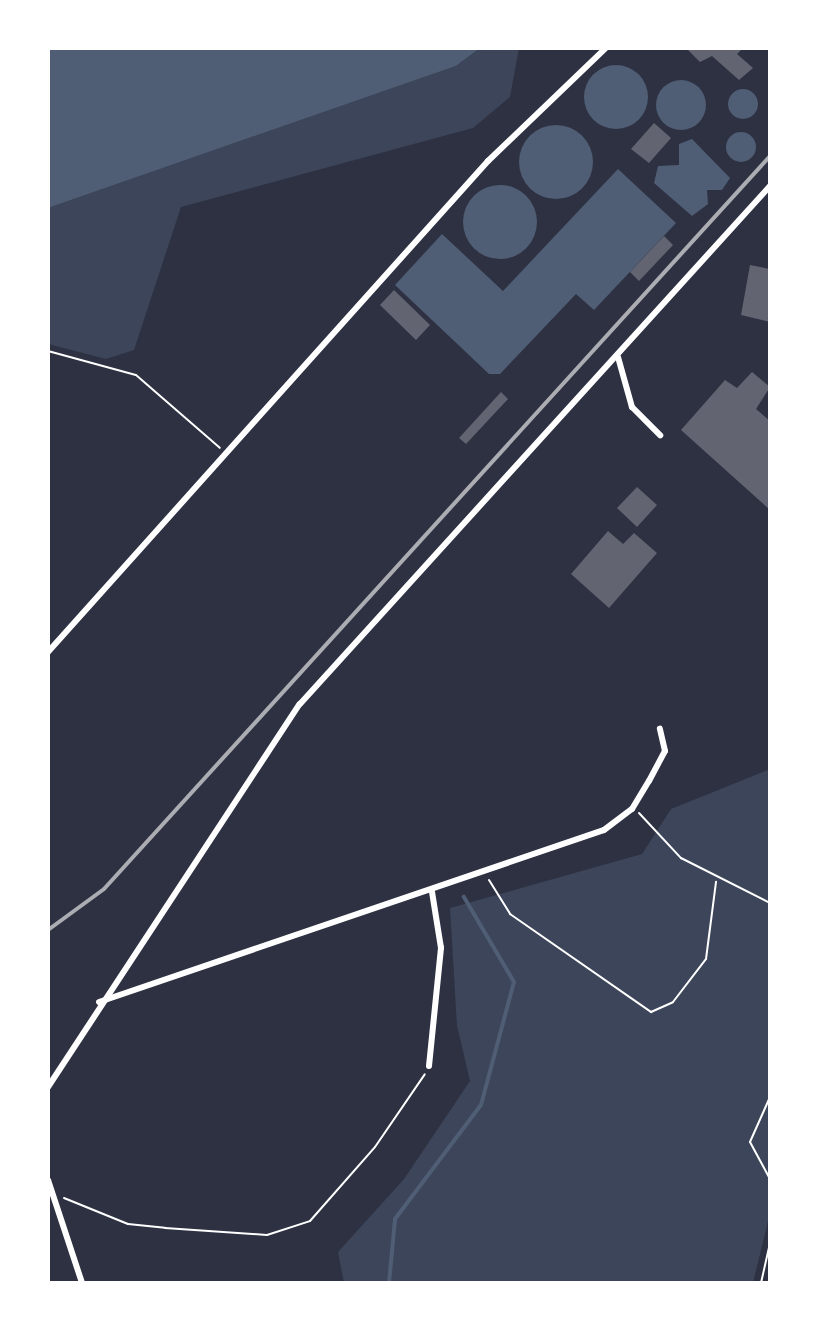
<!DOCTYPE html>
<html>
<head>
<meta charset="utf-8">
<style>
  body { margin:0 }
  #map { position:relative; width:818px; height:1331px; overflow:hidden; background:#2d3142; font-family:Spectral,serif }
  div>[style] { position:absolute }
  .green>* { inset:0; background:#3c4559 }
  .water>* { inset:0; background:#4f5d75 }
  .round { border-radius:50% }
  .stream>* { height:4px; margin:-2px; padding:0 2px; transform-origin:2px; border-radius:2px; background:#4f5d75 }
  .building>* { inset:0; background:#626471 }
  .path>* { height:2px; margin:-1px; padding:0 1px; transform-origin:1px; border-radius:1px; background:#fff }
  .minor>* { height:6px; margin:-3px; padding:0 3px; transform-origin:3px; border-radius:3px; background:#fff }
  .rail>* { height:4px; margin:-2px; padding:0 2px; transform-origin:2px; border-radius:2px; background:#abadb3 }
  span { translate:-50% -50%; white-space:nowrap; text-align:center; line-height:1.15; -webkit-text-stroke:7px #fff; paint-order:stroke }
  .frame { position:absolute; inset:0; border:50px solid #fff; pointer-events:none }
</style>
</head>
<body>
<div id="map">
  <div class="green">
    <i style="clip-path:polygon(480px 48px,519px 48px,510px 97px,473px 128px,181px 207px,134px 350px,106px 359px,48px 344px,48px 208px,456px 66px)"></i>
    <i style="clip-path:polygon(770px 769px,770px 1213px,753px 1283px,344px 1283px,338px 1252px,404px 1179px,470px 1081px,457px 1026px,450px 908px,642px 854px,671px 809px)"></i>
  </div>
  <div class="water">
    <i style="clip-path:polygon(48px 48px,480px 48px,456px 66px,48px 208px)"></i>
    <i class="round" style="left:584px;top:65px;width:64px;height:64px"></i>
    <i class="round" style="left:656px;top:80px;width:50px;height:50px"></i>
    <i class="round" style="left:728px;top:89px;width:30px;height:30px"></i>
    <i class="round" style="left:519px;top:125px;width:74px;height:74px"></i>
    <i class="round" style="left:726px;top:132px;width:30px;height:30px"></i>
    <i style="clip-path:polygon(692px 139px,730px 178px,722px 190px,707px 190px,708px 204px,692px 216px,654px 183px,658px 166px,679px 165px,679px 144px)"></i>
    <i style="clip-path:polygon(618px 169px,676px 223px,594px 310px,576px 294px,500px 374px,489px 374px,395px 285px,442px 234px,503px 291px)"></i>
    <i class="round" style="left:463px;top:185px;width:74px;height:74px"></i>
  </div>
  <div class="stream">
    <i style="left:389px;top:1283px;width:64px;rotate:-84.6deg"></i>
    <i style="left:395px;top:1219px;width:143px;rotate:-53deg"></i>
    <i style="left:481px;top:1105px;width:127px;rotate:-75deg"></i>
    <i style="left:514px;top:982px;width:99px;rotate:-120.5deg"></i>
  </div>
  <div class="building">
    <i style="clip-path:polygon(686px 48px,743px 48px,737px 54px,753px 68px,739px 80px,712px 56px,700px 62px)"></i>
    <i style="clip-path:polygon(654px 123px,671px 138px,649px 163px,631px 149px)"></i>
    <i style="clip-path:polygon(664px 236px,673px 245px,639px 281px,630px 272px)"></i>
    <i style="clip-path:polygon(750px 265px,770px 269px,770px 322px,741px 315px)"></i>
    <i style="clip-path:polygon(394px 290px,430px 325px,416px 340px,380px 305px)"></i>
    <i style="clip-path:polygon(752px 372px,770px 387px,756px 409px,770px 421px,770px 510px,681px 430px,725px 380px,737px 388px)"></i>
    <i style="clip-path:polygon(501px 392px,508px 399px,466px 444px,459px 438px)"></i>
    <i style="clip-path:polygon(637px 487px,657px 505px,637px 527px,617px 508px)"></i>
    <i style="clip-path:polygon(608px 531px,623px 544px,634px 533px,657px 553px,609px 608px,571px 574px)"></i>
  </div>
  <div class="path">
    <i style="left:48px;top:351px;width:91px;rotate:15.3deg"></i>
    <i style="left:136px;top:375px;width:111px;rotate:41deg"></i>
    <i style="left:639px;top:813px;width:62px;rotate:47deg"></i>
    <i style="left:681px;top:858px;width:100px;rotate:26.8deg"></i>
    <i style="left:489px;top:880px;width:40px;rotate:58deg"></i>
    <i style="left:510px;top:914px;width:172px;rotate:34.8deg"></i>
    <i style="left:651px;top:1012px;width:24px;rotate:-24deg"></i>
    <i style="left:673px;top:1002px;width:54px;rotate:-52.5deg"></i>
    <i style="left:706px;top:959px;width:78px;rotate:-82.6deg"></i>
    <i style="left:770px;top:1097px;width:49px;rotate:114deg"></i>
    <i style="left:750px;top:1142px;width:42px;rotate:61.6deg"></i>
    <i style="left:64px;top:1198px;width:69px;rotate:22.1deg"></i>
    <i style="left:128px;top:1224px;width:37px;rotate:6deg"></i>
    <i style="left:165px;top:1228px;width:102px;rotate:3.9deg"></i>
    <i style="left:267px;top:1235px;width:45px;rotate:-18deg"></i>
    <i style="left:310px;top:1221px;width:98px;rotate:-48.7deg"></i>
    <i style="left:375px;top:1147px;width:88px;rotate:-55.6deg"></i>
    <i style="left:761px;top:1283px;width:41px;rotate:-77.3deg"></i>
  </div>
  <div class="minor">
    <i style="left:618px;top:357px;width:52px;rotate:74.4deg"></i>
    <i style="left:632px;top:407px;width:40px;rotate:45deg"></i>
    <i style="left:48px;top:652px;width:659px;rotate:-48.14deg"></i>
    <i style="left:488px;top:161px;width:163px;rotate:-43.8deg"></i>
    <i style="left:99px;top:1002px;width:533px;rotate:-18.81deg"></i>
    <i style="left:604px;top:830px;width:35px;rotate:-37deg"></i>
    <i style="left:632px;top:809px;width:33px;rotate:-59deg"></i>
    <i style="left:649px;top:781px;width:34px;rotate:-62deg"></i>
    <i style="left:665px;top:751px;width:23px;rotate:-103deg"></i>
    <i style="left:429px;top:1066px;width:119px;rotate:-84.2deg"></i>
    <i style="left:441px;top:948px;width:57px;rotate:-99.1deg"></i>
    <i style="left:48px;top:1087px;width:458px;rotate:-56.7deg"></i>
    <i style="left:300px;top:704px;width:699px;rotate:-47.78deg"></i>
    <i style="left:48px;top:1180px;width:108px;rotate:71.7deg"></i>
  </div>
  <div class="rail">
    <i style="left:48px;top:930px;width:69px;rotate:-36.2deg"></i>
    <i style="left:104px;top:889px;width:990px;rotate:-47.74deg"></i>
  </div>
  <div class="frame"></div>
</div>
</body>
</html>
